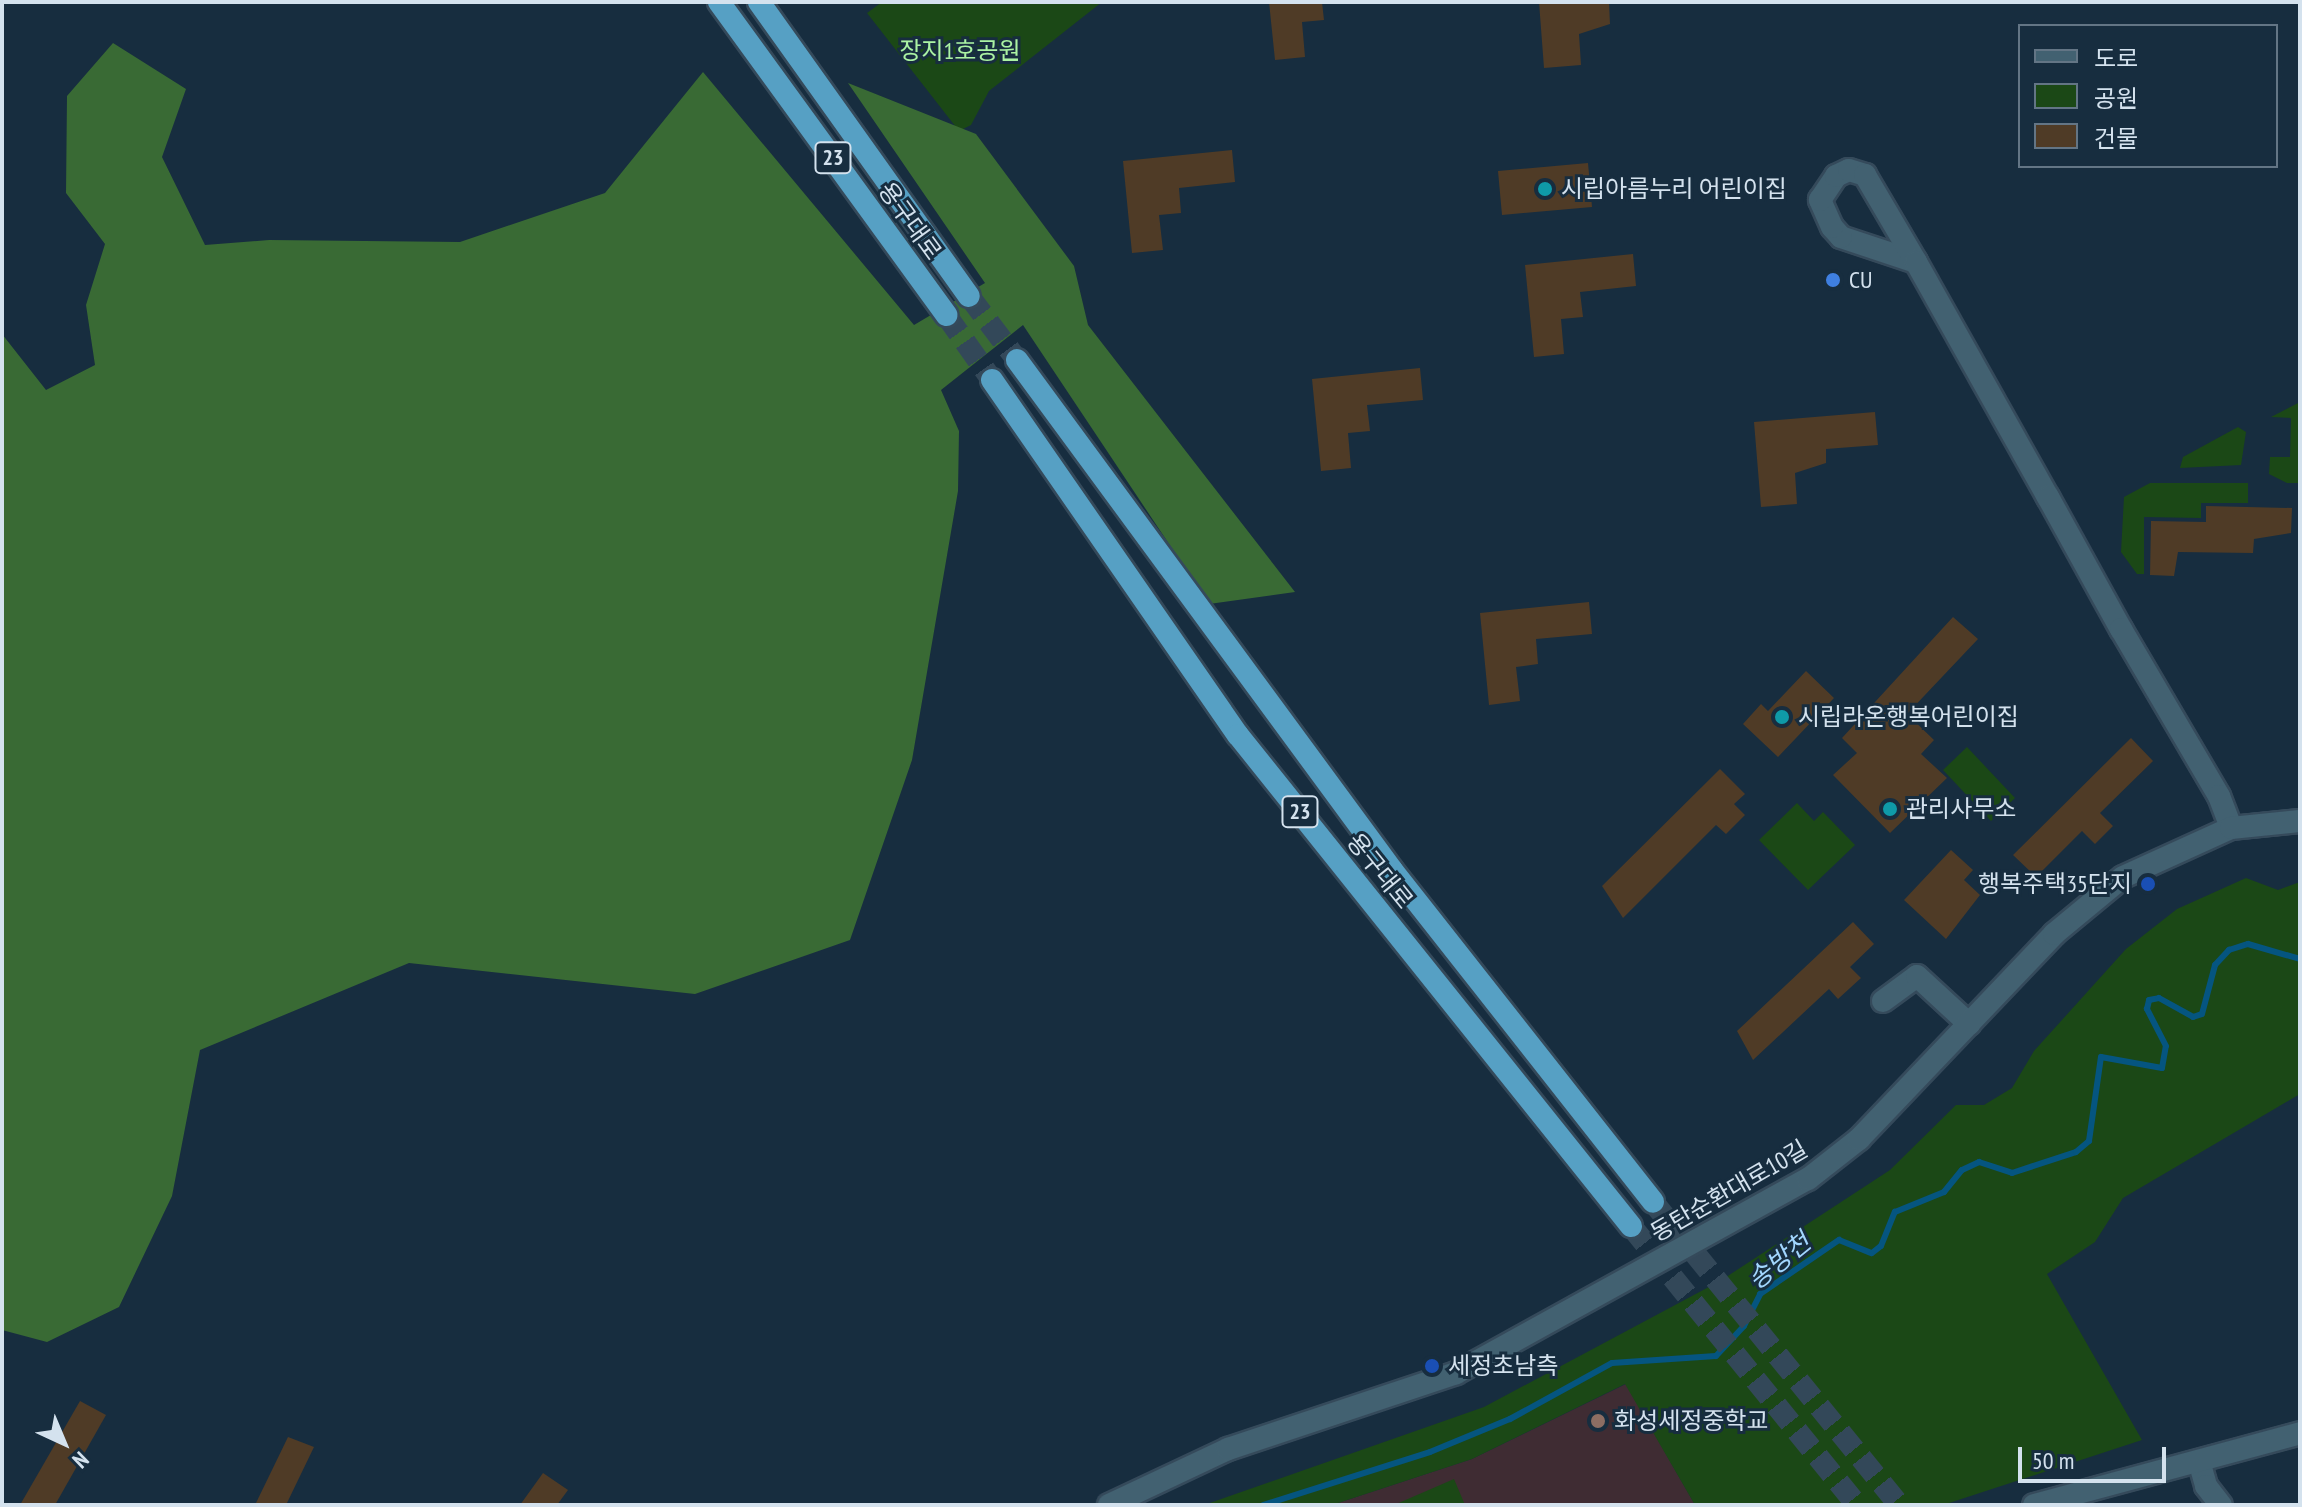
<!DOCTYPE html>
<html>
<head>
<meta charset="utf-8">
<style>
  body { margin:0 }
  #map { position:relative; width:2302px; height:1507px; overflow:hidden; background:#172d3f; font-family:"PT Sans Narrow","Noto Sans KR",sans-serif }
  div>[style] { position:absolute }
  .education>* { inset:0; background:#3f2c33 }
  .green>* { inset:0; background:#1b4816 }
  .forest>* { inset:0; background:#396a34 }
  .stream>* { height:6px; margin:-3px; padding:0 3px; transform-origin:3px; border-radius:3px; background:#055580 }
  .building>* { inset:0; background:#4f3b26 }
  .trunk-tunnel>* { height:22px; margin-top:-11px; transform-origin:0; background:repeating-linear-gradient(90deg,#334859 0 22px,transparent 0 33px) }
  .roads { filter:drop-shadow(2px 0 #354a5b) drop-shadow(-2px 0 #354a5b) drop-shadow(0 2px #354a5b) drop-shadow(0 -2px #354a5b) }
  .minor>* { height:22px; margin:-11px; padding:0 11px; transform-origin:11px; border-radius:11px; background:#426171 }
  .tertiary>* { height:22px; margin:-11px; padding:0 11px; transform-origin:11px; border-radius:11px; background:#426171 }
  .trunk>* { height:22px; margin:-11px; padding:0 11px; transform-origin:11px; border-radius:11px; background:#56a0c4 }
  .dots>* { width:22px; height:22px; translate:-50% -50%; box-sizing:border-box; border:4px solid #172d3f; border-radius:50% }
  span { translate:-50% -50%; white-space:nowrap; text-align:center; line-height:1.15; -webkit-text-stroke:6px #172d3f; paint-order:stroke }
  .shield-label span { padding:2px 6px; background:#172d3f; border:2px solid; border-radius:6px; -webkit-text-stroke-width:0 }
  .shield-label { font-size:22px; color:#d4e2ee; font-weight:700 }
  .park-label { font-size:24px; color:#abf3a3 }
  .poi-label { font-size:24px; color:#d4e2ee }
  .left { translate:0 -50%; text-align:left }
  .right { translate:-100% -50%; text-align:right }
  .street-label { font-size:24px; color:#d4e2ee }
  .water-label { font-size:26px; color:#a2d6fe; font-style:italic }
  .frame { position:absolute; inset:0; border:4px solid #d4e2ee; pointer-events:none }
  .legend { position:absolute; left:2018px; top:24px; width:260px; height:144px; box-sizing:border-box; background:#172d3f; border:2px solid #637585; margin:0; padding:10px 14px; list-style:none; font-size:24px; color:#d4e2ee }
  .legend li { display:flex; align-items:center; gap:16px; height:40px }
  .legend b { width:40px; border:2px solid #637585 }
  .north { position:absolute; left:24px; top:1403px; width:80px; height:80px; -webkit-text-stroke:6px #172d3f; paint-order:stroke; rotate:136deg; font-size:22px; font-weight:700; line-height:32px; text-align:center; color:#d4e2ee }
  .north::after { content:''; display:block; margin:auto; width:28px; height:36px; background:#d4e2ee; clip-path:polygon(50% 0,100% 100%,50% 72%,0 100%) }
  .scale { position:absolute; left:2018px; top:1447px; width:148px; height:36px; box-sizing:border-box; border:4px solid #d4e2ee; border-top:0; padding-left:10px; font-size:24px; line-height:28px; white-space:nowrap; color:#d4e2ee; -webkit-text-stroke:6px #172d3f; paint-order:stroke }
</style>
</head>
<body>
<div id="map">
  <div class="education">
    <i style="clip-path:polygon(1626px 1384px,1695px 1505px,1332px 1505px,1472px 1459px)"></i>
  </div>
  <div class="green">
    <i style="clip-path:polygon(882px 2px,1102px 2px,989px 91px,971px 125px,959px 131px,867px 13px)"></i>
    <i style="clip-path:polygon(2300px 402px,2299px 483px,2287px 483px,2269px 474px,2270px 457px,2290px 457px,2291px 418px,2271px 417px)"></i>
    <i style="clip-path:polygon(2238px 427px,2246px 432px,2241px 465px,2180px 468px,2183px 457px)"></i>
    <i style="clip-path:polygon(2150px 483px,2248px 483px,2248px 503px,2201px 503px,2201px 518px,2144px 517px,2144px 574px,2137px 574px,2121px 552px,2124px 497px)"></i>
    <i style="clip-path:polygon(1967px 747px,2015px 798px,1991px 821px,1943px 770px)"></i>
    <i style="clip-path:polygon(1797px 803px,1814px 821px,1823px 812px,1855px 845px,1808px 890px,1759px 840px)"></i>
    <i style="clip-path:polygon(2246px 878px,2278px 890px,2300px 882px,2300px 1094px,2123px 1198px,2095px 1242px,2047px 1274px,2142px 1440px,1943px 1505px,1695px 1505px,1625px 1384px,1472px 1459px,1332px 1505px,1204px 1505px,1484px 1407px,1720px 1281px,1890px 1170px,1956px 1105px,1984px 1105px,2012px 1088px,2034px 1051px,2126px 949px,2177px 909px)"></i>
    <i style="clip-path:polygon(1454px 1479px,1465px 1505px,1394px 1505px)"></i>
  </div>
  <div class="forest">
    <i style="clip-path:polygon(113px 43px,186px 89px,162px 157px,205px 245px,269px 240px,460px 242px,605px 193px,703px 72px,914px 325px,985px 283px,848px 83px,976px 134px,1074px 266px,1088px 325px,1295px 592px,1209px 604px,1023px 325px,941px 390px,959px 431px,958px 491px,912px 760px,850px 940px,695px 994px,409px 963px,200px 1050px,172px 1196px,119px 1307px,47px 1342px,2px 1330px,2px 334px,46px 390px,95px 365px,86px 305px,105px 244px,66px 193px,67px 96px)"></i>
  </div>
  <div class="stream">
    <i style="left:1263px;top:1505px;width:175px;rotate:-17.6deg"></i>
    <i style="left:1430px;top:1452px;width:87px;rotate:-22.4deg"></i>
    <i style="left:1510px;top:1419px;width:116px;rotate:-28.8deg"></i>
    <i style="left:1612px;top:1363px;width:104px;rotate:-3.9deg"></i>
    <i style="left:1716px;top:1356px;width:41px;rotate:-47deg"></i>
    <i style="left:1744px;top:1326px;width:36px;rotate:-63deg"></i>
    <i style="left:1760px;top:1294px;width:96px;rotate:-34.4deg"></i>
    <i style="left:1839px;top:1240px;width:35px;rotate:22deg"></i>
    <i style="left:1872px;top:1253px;width:11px;rotate:-38deg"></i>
    <i style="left:1881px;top:1246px;width:37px;rotate:-68deg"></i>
    <i style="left:1895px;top:1212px;width:53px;rotate:-22.2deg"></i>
    <i style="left:1944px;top:1192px;width:28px;rotate:-51deg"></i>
    <i style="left:1962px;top:1170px;width:19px;rotate:-25deg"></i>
    <i style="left:1979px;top:1162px;width:35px;rotate:18deg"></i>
    <i style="left:2012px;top:1173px;width:67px;rotate:-18.2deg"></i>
    <i style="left:2076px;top:1152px;width:17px;rotate:-40deg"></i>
    <i style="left:2089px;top:1141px;width:85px;rotate:-81.9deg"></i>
    <i style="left:2101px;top:1057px;width:62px;rotate:10.2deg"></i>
    <i style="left:2162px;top:1068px;width:22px;rotate:-80deg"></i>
    <i style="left:2166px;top:1046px;width:42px;rotate:-117.2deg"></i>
    <i style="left:2147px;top:1009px;width:9px;rotate:-77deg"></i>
    <i style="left:2149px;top:1000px;width:10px;rotate:-11deg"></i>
    <i style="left:2159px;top:998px;width:39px;rotate:29deg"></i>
    <i style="left:2193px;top:1017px;width:9px;rotate:-18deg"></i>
    <i style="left:2202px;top:1014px;width:51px;rotate:-75.1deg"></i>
    <i style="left:2215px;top:965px;width:21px;rotate:-47deg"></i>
    <i style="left:2229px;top:950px;width:20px;rotate:-18deg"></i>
    <i style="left:2248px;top:944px;width:54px;rotate:16.1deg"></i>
  </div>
  <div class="building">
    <i style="clip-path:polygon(1269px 2px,1322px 2px,1324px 20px,1302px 22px,1305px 57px,1275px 60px)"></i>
    <i style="clip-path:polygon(1539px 2px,1609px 2px,1610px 24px,1579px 34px,1581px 65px,1544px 68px)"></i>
    <i style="clip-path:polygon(1232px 150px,1235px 182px,1179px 188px,1181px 213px,1159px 215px,1163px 250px,1132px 253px,1123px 161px)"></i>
    <i style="clip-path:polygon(1588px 163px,1592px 207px,1502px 215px,1498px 171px)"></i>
    <i style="clip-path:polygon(1633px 254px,1636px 286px,1580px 292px,1583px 317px,1561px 319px,1564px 354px,1534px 357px,1525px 265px)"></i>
    <i style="clip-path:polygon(1420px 368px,1423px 400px,1367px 405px,1370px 431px,1348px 433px,1351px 468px,1321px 471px,1312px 379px)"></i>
    <i style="clip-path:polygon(1875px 412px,1878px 445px,1826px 449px,1826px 463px,1795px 473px,1797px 504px,1761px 507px,1754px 422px)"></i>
    <i style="clip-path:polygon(2206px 506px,2292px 508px,2291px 533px,2254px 539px,2253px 553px,2178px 552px,2174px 576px,2150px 575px,2151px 521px,2206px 522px)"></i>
    <i style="clip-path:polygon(1589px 602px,1592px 634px,1536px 639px,1538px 664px,1516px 667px,1520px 701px,1489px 705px,1480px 613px)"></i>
    <i style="clip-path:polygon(1953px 617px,1978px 639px,1907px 714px,1934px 740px,1921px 754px,1947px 778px,1890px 833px,1833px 775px,1857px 753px,1842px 738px)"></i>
    <i style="clip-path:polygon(1806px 671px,1834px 698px,1778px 757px,1743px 724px,1761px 704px,1768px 711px)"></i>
    <i style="clip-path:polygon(2131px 738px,2153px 761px,2100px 813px,2113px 826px,2095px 844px,2082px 831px,2036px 877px,2013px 855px)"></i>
    <i style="clip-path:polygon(1720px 769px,1745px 794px,1734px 804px,1745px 815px,1726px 834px,1716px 825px,1623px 918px,1602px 886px)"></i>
    <i style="clip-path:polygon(1951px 850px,1973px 870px,1964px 880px,1980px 895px,1946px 939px,1904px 900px)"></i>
    <i style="clip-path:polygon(1853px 922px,1874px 944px,1850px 967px,1861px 978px,1838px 999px,1829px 989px,1753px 1060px,1737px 1031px)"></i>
    <i style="clip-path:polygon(80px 1401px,106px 1415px,55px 1505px,20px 1505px)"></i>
    <i style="clip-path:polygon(288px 1437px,314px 1447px,286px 1505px,255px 1505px)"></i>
    <i style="clip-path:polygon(543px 1473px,568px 1490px,557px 1505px,520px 1505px)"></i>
  </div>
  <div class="trunk-tunnel">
    <i style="left:969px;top:296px;width:80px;rotate:53.1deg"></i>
    <i style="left:946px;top:315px;width:80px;rotate:54.7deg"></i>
    <i style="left:1653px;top:1202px;width:390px;rotate:50.9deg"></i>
    <i style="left:1631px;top:1226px;width:359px;rotate:51deg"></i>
  </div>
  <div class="roads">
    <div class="minor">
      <i style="left:1916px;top:262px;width:79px;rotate:-161.6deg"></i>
      <i style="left:1841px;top:237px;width:13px;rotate:-132deg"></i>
      <i style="left:1832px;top:227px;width:30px;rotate:-114deg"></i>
      <i style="left:1820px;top:200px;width:29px;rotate:-56deg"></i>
      <i style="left:1836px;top:176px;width:14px;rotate:-25deg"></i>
      <i style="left:1849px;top:170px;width:17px;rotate:17deg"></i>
      <i style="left:1865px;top:175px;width:101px;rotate:59.6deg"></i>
      <i style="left:1916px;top:262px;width:270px;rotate:60.7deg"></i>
      <i style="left:2048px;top:497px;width:151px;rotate:61.1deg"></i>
      <i style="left:2121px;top:629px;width:194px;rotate:59.6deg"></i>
      <i style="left:2219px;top:796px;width:34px;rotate:69deg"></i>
      <i style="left:1883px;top:1001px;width:42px;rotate:-36.3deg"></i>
      <i style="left:1917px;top:976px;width:71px;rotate:42.7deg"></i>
      <i style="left:2199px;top:1461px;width:26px;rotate:74deg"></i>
      <i style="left:2206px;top:1486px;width:24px;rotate:52deg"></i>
    </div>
    <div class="tertiary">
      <i style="left:1109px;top:1505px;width:132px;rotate:-25.2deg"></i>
      <i style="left:1228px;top:1449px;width:240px;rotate:-18.4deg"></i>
      <i style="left:1456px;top:1373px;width:402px;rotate:-28.9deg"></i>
      <i style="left:1808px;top:1179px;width:65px;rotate:-38.1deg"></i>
      <i style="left:1859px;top:1139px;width:283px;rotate:-46.4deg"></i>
      <i style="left:2054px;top:934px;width:89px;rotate:-39.6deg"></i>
      <i style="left:2123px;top:877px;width:119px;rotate:-24.4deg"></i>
      <i style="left:2231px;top:828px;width:69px;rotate:-5.8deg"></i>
      <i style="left:2034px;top:1505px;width:276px;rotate:-15.1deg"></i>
    </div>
    <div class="trunk">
      <i style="left:719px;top:2px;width:387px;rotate:54deg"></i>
      <i style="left:759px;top:2px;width:361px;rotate:54.5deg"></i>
      <i style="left:1017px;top:360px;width:633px;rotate:53.67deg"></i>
      <i style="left:1392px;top:870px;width:422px;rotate:51.8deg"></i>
      <i style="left:992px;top:380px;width:432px;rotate:55.3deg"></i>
      <i style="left:1238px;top:735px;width:629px;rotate:51.33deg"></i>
    </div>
  </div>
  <div class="dots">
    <i style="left:1545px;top:189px;background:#0f9aa8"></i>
    <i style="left:1833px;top:280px;background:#3f7fe0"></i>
    <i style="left:1782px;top:717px;background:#0f9aa8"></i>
    <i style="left:1890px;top:809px;background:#0f9aa8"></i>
    <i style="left:2148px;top:884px;background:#1a4fb4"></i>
    <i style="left:1432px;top:1366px;background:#1a4fb4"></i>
    <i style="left:1598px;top:1421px;background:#8d6e63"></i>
  </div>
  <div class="shield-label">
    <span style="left:833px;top:158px">23</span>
    <span style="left:1300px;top:812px">23</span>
  </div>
  <div class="park-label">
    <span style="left:960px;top:51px">장지1호공원</span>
  </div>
  <div class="poi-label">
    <span class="left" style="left:1561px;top:189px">시립아름누리 어린이집</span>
    <span class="left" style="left:1849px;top:280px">CU</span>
    <span class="left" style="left:1798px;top:717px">시립라온행복어린이집</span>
    <span class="left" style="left:1906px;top:809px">관리사무소</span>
    <span class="right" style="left:2132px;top:884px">행복주택35단지</span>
    <span class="left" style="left:1448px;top:1366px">세정초남측</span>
    <span class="left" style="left:1614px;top:1421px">화성세정중학교</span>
  </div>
  <div class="street-label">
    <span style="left:910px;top:221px;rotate:54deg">용구대로</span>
    <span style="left:1380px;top:871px;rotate:51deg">용구대로</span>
    <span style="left:1729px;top:1191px;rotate:-30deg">동탄순환대로10길</span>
  </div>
  <div class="water-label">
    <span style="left:1779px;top:1261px;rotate:-39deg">송방천</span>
  </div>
  <div class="frame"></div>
  <ul class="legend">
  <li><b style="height:10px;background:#426171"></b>도로</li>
  <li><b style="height:22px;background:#1b4816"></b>공원</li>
  <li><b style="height:22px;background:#4f3b26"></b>건물</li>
  </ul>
  <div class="north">N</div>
  <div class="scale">50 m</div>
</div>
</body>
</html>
